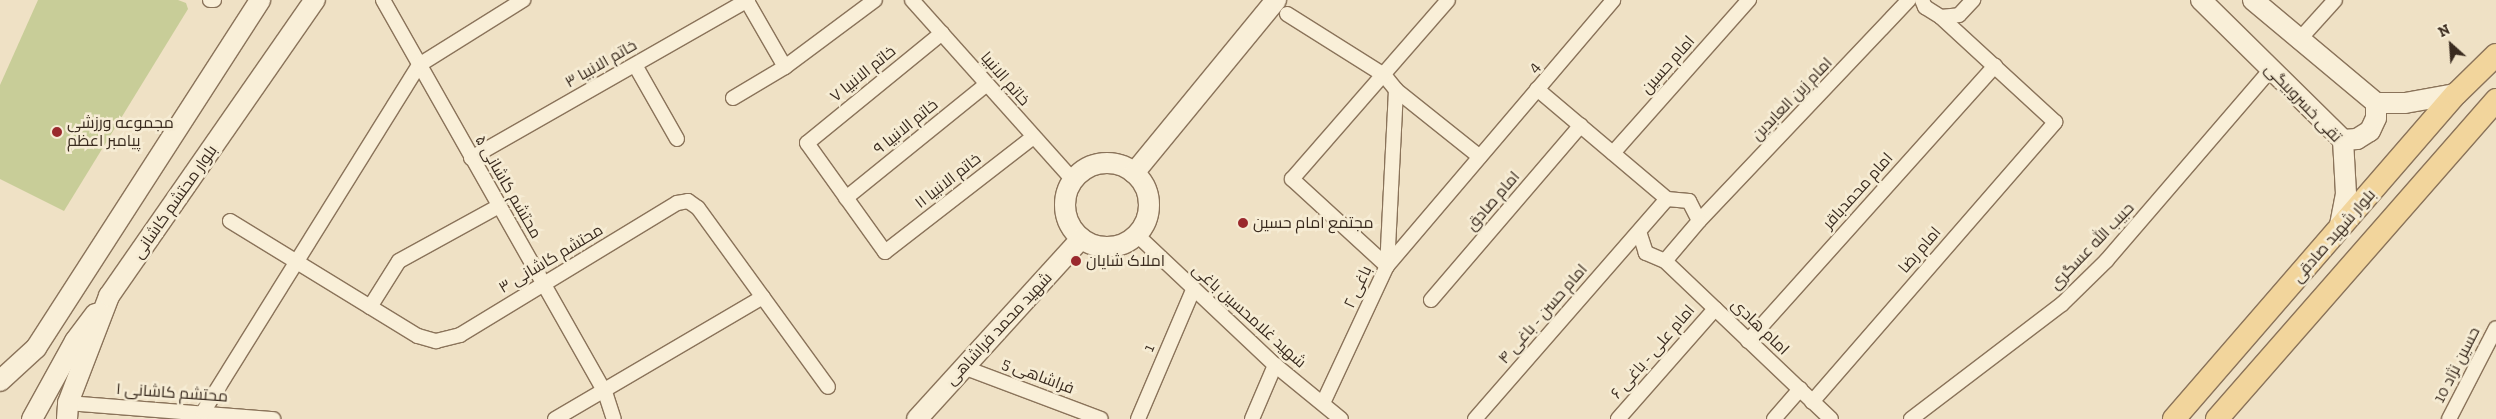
<!DOCTYPE html>
<html>
<head>
<meta charset="utf-8">
<style>
  body { margin:0 }
  #map { position:relative; width:2496px; height:419px; overflow:hidden; background:#efe1c5; font-family:"Zilla Slab",Cairo,serif }
  div>[style] { position:absolute }
  .green>* { inset:0; background:#c8cd98 }
  .roads { filter:drop-shadow(1px 0 #8a735a) drop-shadow(-1px 0 #8a735a) drop-shadow(0 1px #8a735a) drop-shadow(0 -1px #8a735a) }
  .street>* { height:14px; margin:-7px; padding:0 7px; transform-origin:7px; border-radius:7px; background:#f9efd8 }
  .secondary>* { height:20px; margin:-10px; padding:0 10px; transform-origin:10px; border-radius:10px; background:#f9efd8 }
  .secondary>.ring { margin:-10px; padding:0; box-sizing:content-box; background:none; border:20px solid #f9efd8; border-radius:50% }
  .primary>* { height:22px; margin:-11px; padding:0 11px; transform-origin:11px; border-radius:11px; background:#f2d59c }
  .dots>* { width:14px; height:14px; translate:-50% -50%; box-sizing:border-box; border:2px solid #f6ecd4; border-radius:50% }
  span { translate:-50% -50%; white-space:nowrap; text-align:center; line-height:1.15; -webkit-text-stroke:5px #f6ecd4; paint-order:stroke }
  .street-label { font-size:16px; color:#3a2b1f }
  .poi-label { font-size:16px; color:#3a2b1f }
  .left { translate:0 -50%; text-align:left }
  .north { position:absolute; left:2426px; top:20px; width:50px; height:50px; -webkit-text-stroke:4px #f6ecd4; paint-order:stroke; rotate:334deg; font-size:14px; font-weight:700; line-height:20px; text-align:center; color:#3a2b1f }
  .north::after { content:''; display:block; margin:auto; width:18px; height:22px; background:#3a2b1f; clip-path:polygon(50% 0,100% 100%,50% 72%,0 100%) }
</style>
</head>
<body>
<div id="map">
  <div class="green">
    <i style="clip-path:polygon(38px 0,178px 0,186px 3px,188px 9px,64px 211px,0 179px,0 85px)"></i>
  </div>
  <div class="roads">
    <div class="street">
      <i style="left:210px;top:0;width:4px"></i>
      <i style="left:383px;top:0;width:450px;rotate:60.5deg"></i>
      <i style="left:605px;top:392px;width:28px;rotate:72deg"></i>
      <i style="left:912px;top:0;width:241px;rotate:48.2deg"></i>
      <i style="left:1922px;top:0;width:8px;rotate:67deg"></i>
      <i style="left:1925px;top:7px;width:19px;rotate:32deg"></i>
      <i style="left:1941px;top:17px;width:18px;rotate:-6deg"></i>
      <i style="left:1959px;top:15px;width:21px;rotate:-47deg"></i>
      <i style="left:747px;top:1px;width:76px;rotate:60.1deg"></i>
      <i style="left:1287px;top:14px;width:115px;rotate:32.2deg"></i>
      <i style="left:1384px;top:75px;width:19px;rotate:51deg"></i>
      <i style="left:1396px;top:90px;width:176px;rotate:92.9deg"></i>
      <i style="left:942px;top:33px;width:174px;rotate:140.8deg"></i>
      <i style="left:807px;top:143px;width:134px;rotate:54.4deg"></i>
      <i style="left:885px;top:252px;width:187px;rotate:-37.8deg"></i>
      <i style="left:2298px;top:41px;width:55px;rotate:-47.9deg"></i>
      <i style="left:635px;top:65px;width:85px;rotate:60.4deg"></i>
      <i style="left:1537px;top:89px;width:170px;rotate:40.2deg"></i>
      <i style="left:1396px;top:90px;width:107px;rotate:38.6deg"></i>
      <i style="left:733px;top:98px;width:61px;rotate:-30.8deg"></i>
      <i style="left:785px;top:67px;width:112px;rotate:-36.7deg"></i>
      <i style="left:1613px;top:153px;width:205px;rotate:-48.4deg"></i>
      <i style="left:471px;top:158px;width:319px;rotate:-29.7deg"></i>
      <i style="left:846px;top:198px;width:181px;rotate:-39deg"></i>
      <i style="left:230px;top:221px;width:220px;rotate:31.5deg"></i>
      <i style="left:418px;top:336px;width:19px;rotate:16deg"></i>
      <i style="left:436px;top:341px;width:25px;rotate:-14deg"></i>
      <i style="left:460px;top:335px;width:254px;rotate:-31.3deg"></i>
      <i style="left:677px;top:203px;width:11px;rotate:-10deg"></i>
      <i style="left:688px;top:201px;width:12px;rotate:35deg"></i>
      <i style="left:698px;top:208px;width:221px;rotate:54deg"></i>
      <i style="left:1699px;top:221px;width:305px;rotate:-46.5deg"></i>
      <i style="left:1137px;top:235px;width:190px;rotate:43.3deg"></i>
      <i style="left:1275px;top:365px;width:85px;rotate:39.3deg"></i>
      <i style="left:1665px;top:261px;width:229px;rotate:43.6deg"></i>
      <i style="left:1387px;top:266px;width:349px;rotate:-49.6deg"></i>
      <i style="left:1431px;top:300px;width:230px;rotate:-49.4deg"></i>
      <i style="left:370px;top:307px;width:54px;rotate:-57.8deg"></i>
      <i style="left:399px;top:261px;width:114px;rotate:-28.8deg"></i>
      <i style="left:1748px;top:341px;width:370px;rotate:-48.1deg"></i>
      <i style="left:963px;top:367px;width:147px;rotate:20.6deg"></i>
      <i style="left:1812px;top:402px;width:371px;rotate:-49deg"></i>
      <i style="left:2055px;top:122px;width:155px;rotate:-137.4deg"></i>
      <i style="left:68px;top:403px;width:206px;rotate:4.5deg"></i>
      <i style="left:1323px;top:403px;width:151px;rotate:-65deg"></i>
      <i style="left:1387px;top:266px;width:129px;rotate:-137.5deg"></i>
      <i style="left:1292px;top:179px;width:237px;rotate:-48.9deg"></i>
      <i style="left:203px;top:412px;width:409px;rotate:-58.1deg"></i>
      <i style="left:419px;top:65px;width:123px;rotate:-32deg"></i>
      <i style="left:555px;top:419px;width:241px;rotate:-30.4deg"></i>
      <i style="left:1138px;top:419px;width:140px;rotate:-66.9deg"></i>
      <i style="left:1252px;top:419px;width:59px;rotate:-66.9deg"></i>
      <i style="left:1475px;top:419px;width:292px;rotate:-48.9deg"></i>
      <i style="left:1667px;top:199px;width:22px;rotate:5deg"></i>
      <i style="left:1689px;top:201px;width:22px;rotate:63deg"></i>
      <i style="left:1699px;top:221px;width:52px;rotate:130.4deg"></i>
      <i style="left:1665px;top:261px;width:21px;rotate:-157deg"></i>
      <i style="left:1646px;top:253px;width:22px;rotate:-108deg"></i>
      <i style="left:1618px;top:419px;width:147px;rotate:-48.6deg"></i>
      <i style="left:1774px;top:419px;width:40px;rotate:-49deg"></i>
      <i style="left:1911px;top:419px;width:190px;rotate:-37.3deg"></i>
      <i style="left:2062px;top:304px;width:62px;rotate:-44.3deg"></i>
      <i style="left:2106px;top:261px;width:253px;rotate:-49.3deg"></i>
      <i style="left:2449px;top:419px;width:102px;rotate:-62.7deg"></i>
    </div>
    <div class="secondary">
      <i style="left:2201px;top:0;width:199px;rotate:44.6deg"></i>
      <i style="left:2343px;top:140px;width:54px;rotate:86.8deg"></i>
      <i style="left:2346px;top:194px;width:37px;rotate:101deg"></i>
      <i style="left:2253px;top:0;width:160px;rotate:39.9deg"></i>
      <i style="left:2376px;top:103px;width:29px"></i>
      <i style="left:2405px;top:103px;width:52px;rotate:-10deg"></i>
      <i style="left:2343px;top:140px;width:14px;rotate:-4deg"></i>
      <i style="left:2357px;top:139px;width:15px;rotate:-32deg"></i>
      <i style="left:2370px;top:131px;width:14px;rotate:-65deg"></i>
      <i style="left:2376px;top:118px;width:15px;rotate:-90deg"></i>
      <i class="ring" style="left:1065px;top:163px;width:64px;height:64px"></i>
      <i style="left:1134px;top:173px;width:224px;rotate:-50.6deg"></i>
      <i style="left:0;top:381px;width:49px;rotate:-42.5deg"></i>
      <i style="left:36px;top:348px;width:414px;rotate:-57.2deg"></i>
      <i style="left:32px;top:419px;width:89px;rotate:-61.1deg"></i>
      <i style="left:75px;top:341px;width:34px;rotate:-53deg"></i>
      <i style="left:67px;top:419px;width:16px;rotate:-86deg"></i>
      <i style="left:68px;top:403px;width:115px;rotate:-69deg"></i>
      <i style="left:109px;top:296px;width:361px;rotate:-55.2deg"></i>
      <i style="left:917px;top:419px;width:244px;rotate:-47.7deg"></i>
    </div>
    <div class="primary">
      <i style="left:2174px;top:419px;width:430px;rotate:-49.1deg"></i>
      <i style="left:2456px;top:94px;width:56px;rotate:-44.3deg"></i>
      <i style="left:2217px;top:419px;width:424px;rotate:-48.8deg"></i>
    </div>
  </div>
  <div class="dots">
    <i style="left:57px;top:132px;background:#9a292d"></i>
    <i style="left:1243px;top:223px;background:#9a292d"></i>
    <i style="left:1076px;top:261px;background:#9a292d"></i>
  </div>
  <div class="street-label">
    <span style="left:601px;top:64px;rotate:-30deg">خاتم الانبیا ۳</span>
    <span style="left:1668px;top:65px;rotate:-48deg">امام حسین</span>
    <span style="left:1534px;top:67px;rotate:-50deg">4</span>
    <span style="left:863px;top:74px;rotate:-39deg">خاتم الانبیا ۷</span>
    <span style="left:1005px;top:79px;rotate:49deg">خاتم الانبیا</span>
    <span style="left:1792px;top:99px;rotate:-46deg">امام زین العابدین</span>
    <span style="left:2303px;top:103px;rotate:46deg">تقی خسروبیگی</span>
    <span style="left:906px;top:127px;rotate:-39deg">خاتم الانبیا ۹</span>
    <span style="left:948px;top:181px;rotate:-38deg">خاتم الانبیا ۱۱</span>
    <span style="left:508px;top:187px;rotate:60deg">محتشم کاشانی ۵</span>
    <span style="left:1858px;top:191px;rotate:-48deg">امام محمدباقر</span>
    <span style="left:1493px;top:201px;rotate:-49deg">امام صادق</span>
    <span style="left:175px;top:202px;rotate:-55deg">بلوار محتشم کاشانی</span>
    <span style="left:2334px;top:236px;rotate:-49deg">بلوار شهید صادقی</span>
    <span style="left:2092px;top:246px;rotate:-46deg">حبیب الله عسگری</span>
    <span style="left:1920px;top:250px;rotate:-49deg">امام رضا</span>
    <span style="left:551px;top:259px;rotate:-31deg">محتشم کاشانی ۳</span>
    <span style="left:1358px;top:287px;rotate:-65deg">باغی ۲</span>
    <span style="left:1543px;top:314px;rotate:-49deg">امام حسن - باغی ۴</span>
    <span style="left:1249px;top:316px;rotate:42deg">شهید غلامحسین باغی</span>
    <span style="left:1760px;top:327px;rotate:44deg">امام هادی</span>
    <span style="left:999px;top:329px;rotate:-47deg">شهید محمد فراشاهی</span>
    <span style="left:1149px;top:348px;rotate:-67deg">1</span>
    <span style="left:1653px;top:352px;rotate:-49deg">امام علی - باغی ۶</span>
    <span style="left:2457px;top:365px;rotate:-63deg">حسین نژاد 10</span>
    <span style="left:1038px;top:376px;rotate:21deg">فراشاهی 5</span>
    <span style="left:172px;top:393px;rotate:4deg">محتشم کاشانی ۱</span>
  </div>
  <div class="poi-label">
    <span class="left" style="left:67px;top:132px">مجموعه ورزشی<br>پیامبر اعظم</span>
    <span class="left" style="left:1253px;top:223px">مجتمع امام حسین</span>
    <span class="left" style="left:1086px;top:261px">املاک شایان</span>
  </div>
  <div class="north">N</div>
</div>
</body>
</html>
